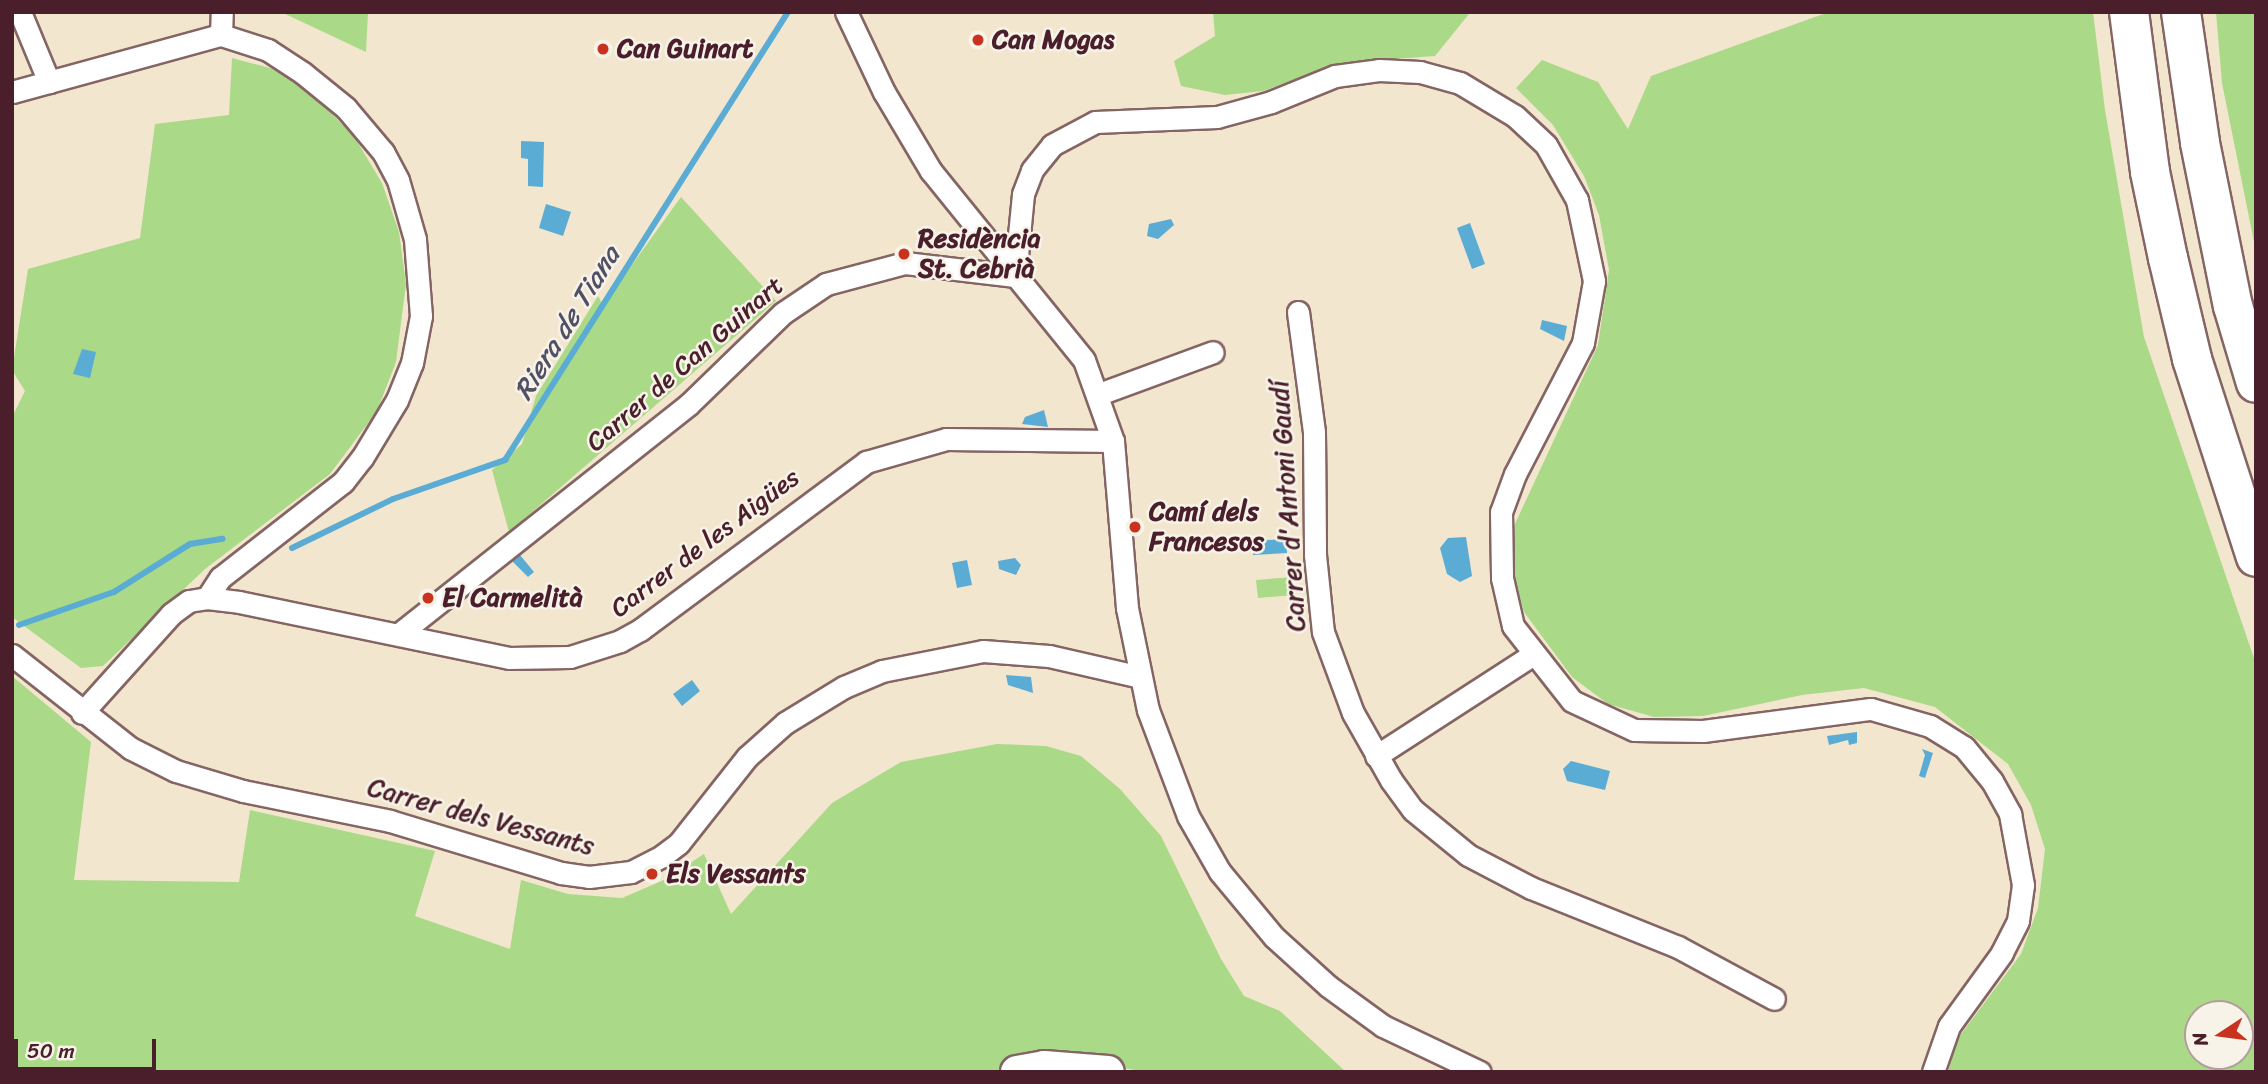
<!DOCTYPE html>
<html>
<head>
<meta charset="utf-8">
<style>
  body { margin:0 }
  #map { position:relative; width:2268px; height:1084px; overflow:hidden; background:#f3e6ce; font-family:Sriracha,sans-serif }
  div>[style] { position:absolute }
  .green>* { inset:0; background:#aad987 }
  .water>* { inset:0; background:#5aacd5 }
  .stream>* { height:6px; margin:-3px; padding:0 3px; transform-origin:3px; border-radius:3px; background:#5aacd5 }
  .roads { filter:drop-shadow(2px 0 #856564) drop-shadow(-2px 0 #856564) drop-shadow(0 2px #856564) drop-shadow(0 -2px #856564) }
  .street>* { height:21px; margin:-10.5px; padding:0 10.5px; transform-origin:10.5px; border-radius:10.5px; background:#fff }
  .secondary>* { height:32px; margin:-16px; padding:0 16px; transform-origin:16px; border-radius:16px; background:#fff }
  .highway>* { height:38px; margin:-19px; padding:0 19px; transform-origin:19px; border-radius:19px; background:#fff }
  .dots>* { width:19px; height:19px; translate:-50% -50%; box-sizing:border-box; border:4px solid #f7f3e8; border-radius:50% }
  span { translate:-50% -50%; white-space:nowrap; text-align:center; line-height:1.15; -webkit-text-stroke:5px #f7f3e8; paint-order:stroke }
  .poi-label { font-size:26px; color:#4a1f2b; font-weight:700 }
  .left { translate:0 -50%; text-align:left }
  .street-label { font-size:26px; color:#4a1f2b }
  .water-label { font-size:28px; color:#505066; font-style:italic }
  .frame { position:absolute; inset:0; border:14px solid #4a1f2b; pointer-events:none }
  .north { position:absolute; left:2184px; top:1000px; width:70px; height:70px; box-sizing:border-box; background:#f7f3e8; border:2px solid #b29e9c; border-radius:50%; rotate:257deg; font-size:19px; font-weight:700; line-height:28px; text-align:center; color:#4a1f2b }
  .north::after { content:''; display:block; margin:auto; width:24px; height:32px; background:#c8321e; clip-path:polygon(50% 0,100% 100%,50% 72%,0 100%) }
  .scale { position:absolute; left:14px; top:1039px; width:142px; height:32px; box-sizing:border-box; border:4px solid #4a1f2b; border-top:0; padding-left:9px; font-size:21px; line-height:24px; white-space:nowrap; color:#4a1f2b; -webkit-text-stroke:5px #f7f3e8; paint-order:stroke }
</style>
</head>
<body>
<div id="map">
  <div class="green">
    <i style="clip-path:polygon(281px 12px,368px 12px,366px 52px)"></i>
    <i style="clip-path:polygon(1213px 12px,1466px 12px,1469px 14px,1435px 56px,1340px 63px,1263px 91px,1225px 95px,1181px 86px,1174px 61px,1215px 36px)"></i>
    <i style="clip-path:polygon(evenodd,1829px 12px,2093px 12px,2105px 110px,2144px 337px,2256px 664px,2256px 1072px,1948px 1072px,1956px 1041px,2021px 954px,2038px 908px,2045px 849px,2031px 805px,2008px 764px,1935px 707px,1864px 688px,1802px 695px,1703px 716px,1654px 717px,1608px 704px,1572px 677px,1524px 612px,1514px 576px,1514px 526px,1598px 345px,1609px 270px,1599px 215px,1584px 176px,1553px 125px,1516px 88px,1542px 60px,1598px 82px,1628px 129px,1651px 76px,1829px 12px,2240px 1014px,2240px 1056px,2198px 1056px,2198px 1014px,2240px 1014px)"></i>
    <i style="clip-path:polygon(2216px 12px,2256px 12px,2256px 252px,2222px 83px)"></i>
    <i style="clip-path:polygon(232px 58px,277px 70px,319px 100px,355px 138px,382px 183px,399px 232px,406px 284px,396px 362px,377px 411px,330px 474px,205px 569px,103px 666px,81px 668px,12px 617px,12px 417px,25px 391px,12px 370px,28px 269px,140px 238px,155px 124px,229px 115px)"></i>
    <i style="clip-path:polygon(681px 197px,776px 301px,509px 532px,492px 470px,522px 444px,536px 396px,598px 296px,603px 305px)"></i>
    <i style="clip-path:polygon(1293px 577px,1294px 595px,1258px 598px,1256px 580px)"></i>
    <i style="clip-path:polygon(12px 676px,91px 742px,74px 880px,239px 882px,250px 810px,435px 851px,415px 916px,510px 949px,521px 880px,568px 894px,622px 898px,664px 880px,704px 854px,731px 914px,832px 803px,901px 762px,997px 744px,1046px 746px,1081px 756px,1120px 789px,1161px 836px,1221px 959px,1244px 996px,1280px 1011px,1346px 1072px,1146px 1072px,1084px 1061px,1023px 1064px,996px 1072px,12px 1072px)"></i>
  </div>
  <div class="water">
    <i style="clip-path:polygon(521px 141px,544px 142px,543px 187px,528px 186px,528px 159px,521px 158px)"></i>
    <i style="clip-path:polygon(546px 204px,571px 212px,563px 236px,539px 228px)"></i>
    <i style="clip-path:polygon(1171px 219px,1174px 225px,1158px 239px,1147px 236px,1149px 224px)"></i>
    <i style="clip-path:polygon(1470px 223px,1485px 264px,1472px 269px,1457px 228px)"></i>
    <i style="clip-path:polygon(1542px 320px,1567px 326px,1564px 341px,1540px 329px)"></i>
    <i style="clip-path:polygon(82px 349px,96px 352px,90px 378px,73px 374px)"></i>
    <i style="clip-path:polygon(1044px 410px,1048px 427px,1022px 424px,1025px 417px)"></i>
    <i style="clip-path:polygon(1466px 537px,1472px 576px,1460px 582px,1447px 574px,1440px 548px,1448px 538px)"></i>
    <i style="clip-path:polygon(1286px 539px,1287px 553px,1253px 555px,1252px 541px)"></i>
    <i style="clip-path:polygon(520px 555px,534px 572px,528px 577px,512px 561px)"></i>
    <i style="clip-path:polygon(1015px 558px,1021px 565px,1016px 575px,999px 569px,998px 561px)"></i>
    <i style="clip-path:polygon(967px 560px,972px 585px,957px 588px,952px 563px)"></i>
    <i style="clip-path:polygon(1006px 675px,1031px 677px,1033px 693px,1008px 685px)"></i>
    <i style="clip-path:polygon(692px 680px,700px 691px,682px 706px,673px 694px)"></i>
    <i style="clip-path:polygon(1857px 732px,1857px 743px,1849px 745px,1848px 740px,1829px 745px,1827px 736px)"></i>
    <i style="clip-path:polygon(1922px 749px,1933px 753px,1925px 778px,1919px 776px,1925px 755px)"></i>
    <i style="clip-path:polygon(1571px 761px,1610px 771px,1605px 790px,1567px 781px,1563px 769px)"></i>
  </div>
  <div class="stream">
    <i style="left:292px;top:548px;width:112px;rotate:-25.9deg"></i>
    <i style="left:393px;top:499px;width:119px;rotate:-19.2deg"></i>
    <i style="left:505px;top:460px;width:530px;rotate:-57.72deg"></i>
    <i style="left:19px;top:625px;width:101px;rotate:-19.2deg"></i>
    <i style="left:114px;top:592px;width:90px;rotate:-32.3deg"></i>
    <i style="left:190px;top:544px;width:33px;rotate:-9deg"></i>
  </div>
  <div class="roads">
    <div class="street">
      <i style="left:20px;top:12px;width:76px;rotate:67.5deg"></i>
      <i style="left:846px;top:12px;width:89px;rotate:64.6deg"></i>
      <i style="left:884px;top:92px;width:92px;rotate:59.3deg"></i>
      <i style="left:931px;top:171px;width:243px;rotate:51deg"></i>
      <i style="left:1084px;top:360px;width:86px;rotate:70.3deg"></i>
      <i style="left:1113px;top:441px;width:168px;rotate:85.2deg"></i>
      <i style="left:1127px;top:608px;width:104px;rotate:78.4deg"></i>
      <i style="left:1148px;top:710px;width:113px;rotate:69.3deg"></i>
      <i style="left:1188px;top:816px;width:64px;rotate:60.3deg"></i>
      <i style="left:1220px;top:872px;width:85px;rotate:50.3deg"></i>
      <i style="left:1274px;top:937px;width:73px;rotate:42.2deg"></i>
      <i style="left:1328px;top:986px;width:68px;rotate:36deg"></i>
      <i style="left:1383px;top:1026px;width:107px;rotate:25.4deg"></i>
      <i style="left:12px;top:92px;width:217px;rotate:-15.3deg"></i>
      <i style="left:221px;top:35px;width:23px;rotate:-88deg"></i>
      <i style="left:1015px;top:276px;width:82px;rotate:-84.4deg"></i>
      <i style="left:1023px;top:194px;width:26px;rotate:-69deg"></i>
      <i style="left:1032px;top:170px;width:32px;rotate:-51deg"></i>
      <i style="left:1052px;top:145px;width:49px;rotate:-28.1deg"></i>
      <i style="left:1095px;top:122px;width:122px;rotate:-2.3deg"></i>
      <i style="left:1217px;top:117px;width:56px;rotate:-15.5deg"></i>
      <i style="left:1271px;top:102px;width:69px;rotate:-22.1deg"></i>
      <i style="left:1335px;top:76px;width:44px;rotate:-7.8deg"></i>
      <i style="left:1379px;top:70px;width:41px;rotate:2.8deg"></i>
      <i style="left:1420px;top:72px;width:41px;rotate:15.4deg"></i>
      <i style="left:1460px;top:83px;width:64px;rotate:31deg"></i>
      <i style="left:1515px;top:116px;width:42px;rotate:43.1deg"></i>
      <i style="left:1546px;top:145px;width:63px;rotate:60.6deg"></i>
      <i style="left:1577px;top:200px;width:83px;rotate:78.1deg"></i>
      <i style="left:1594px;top:281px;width:63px;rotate:100.1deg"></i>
      <i style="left:1583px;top:343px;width:148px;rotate:117.4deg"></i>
      <i style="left:1515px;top:474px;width:40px;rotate:110.2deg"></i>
      <i style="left:1501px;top:512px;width:66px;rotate:89.1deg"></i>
      <i style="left:1502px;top:578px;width:49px;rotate:77.1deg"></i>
      <i style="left:1513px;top:626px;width:95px;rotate:51.8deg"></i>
      <i style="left:1572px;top:701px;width:68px;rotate:25.1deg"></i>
      <i style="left:1634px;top:730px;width:69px;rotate:0.8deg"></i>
      <i style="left:1703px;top:731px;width:169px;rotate:-7.5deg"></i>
      <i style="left:1871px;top:709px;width:61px;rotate:16.1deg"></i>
      <i style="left:1930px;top:726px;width:40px;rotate:32deg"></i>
      <i style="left:1964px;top:747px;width:44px;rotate:50.5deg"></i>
      <i style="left:1992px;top:781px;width:38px;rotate:61deg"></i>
      <i style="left:2010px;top:814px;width:72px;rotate:79.6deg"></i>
      <i style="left:2023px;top:885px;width:36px;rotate:98deg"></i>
      <i style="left:2018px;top:921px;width:36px;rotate:117deg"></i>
      <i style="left:2002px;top:953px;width:90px;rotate:126deg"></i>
      <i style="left:1949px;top:1026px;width:49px;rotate:109.2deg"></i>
      <i style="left:1298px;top:312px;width:121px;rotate:82.4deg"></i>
      <i style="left:1314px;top:432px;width:123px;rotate:89.5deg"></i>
      <i style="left:1315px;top:555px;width:77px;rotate:84.1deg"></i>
      <i style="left:1323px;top:632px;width:86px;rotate:69.7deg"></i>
      <i style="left:1353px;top:713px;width:77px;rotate:60.4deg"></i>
      <i style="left:1391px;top:780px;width:37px;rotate:54deg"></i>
      <i style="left:1413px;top:810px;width:71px;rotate:39.3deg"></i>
      <i style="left:1468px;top:855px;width:71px;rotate:27.6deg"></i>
      <i style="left:1531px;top:888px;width:158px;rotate:21.9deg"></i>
      <i style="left:1678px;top:947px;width:109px;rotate:28.4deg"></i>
      <i style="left:1099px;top:394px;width:121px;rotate:-20.2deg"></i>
      <i style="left:207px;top:598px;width:24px;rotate:-57deg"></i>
      <i style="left:220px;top:578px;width:156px;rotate:-38deg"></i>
      <i style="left:343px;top:482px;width:31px;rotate:-52deg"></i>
      <i style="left:362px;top:458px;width:68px;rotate:-58.9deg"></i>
      <i style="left:397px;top:400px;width:40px;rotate:-68deg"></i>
      <i style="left:412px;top:363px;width:48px;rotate:-79.2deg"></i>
      <i style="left:421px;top:316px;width:77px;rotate:-94.5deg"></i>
      <i style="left:415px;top:239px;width:61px;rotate:-106.1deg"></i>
      <i style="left:398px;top:180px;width:32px;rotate:-118deg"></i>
      <i style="left:383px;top:152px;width:57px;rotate:-130.1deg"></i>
      <i style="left:346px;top:108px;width:55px;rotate:-140.9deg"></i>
      <i style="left:303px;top:73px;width:42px;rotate:-146.7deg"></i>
      <i style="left:268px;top:50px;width:49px;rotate:-162.3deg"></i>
      <i style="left:399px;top:634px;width:369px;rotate:-38.4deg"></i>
      <i style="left:688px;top:405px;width:132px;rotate:-44.1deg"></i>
      <i style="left:783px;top:313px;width:52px;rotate:-34deg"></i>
      <i style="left:826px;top:284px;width:82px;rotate:-14.9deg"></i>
      <i style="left:905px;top:263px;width:111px;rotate:6.7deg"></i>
      <i style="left:12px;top:655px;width:150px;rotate:38.2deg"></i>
      <i style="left:130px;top:748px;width:51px;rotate:26.6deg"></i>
      <i style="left:176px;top:771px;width:70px;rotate:16.6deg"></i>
      <i style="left:243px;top:791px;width:150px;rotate:11.5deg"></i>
      <i style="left:390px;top:821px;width:179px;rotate:16.9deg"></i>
      <i style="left:561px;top:873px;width:28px;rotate:8deg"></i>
      <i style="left:589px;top:877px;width:42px;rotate:-6.8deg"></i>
      <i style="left:631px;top:872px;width:35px;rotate:-27deg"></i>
      <i style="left:662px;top:856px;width:21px;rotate:-37deg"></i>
      <i style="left:679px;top:843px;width:110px;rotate:-51.7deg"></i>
      <i style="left:747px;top:757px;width:51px;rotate:-41.8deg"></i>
      <i style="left:785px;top:723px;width:69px;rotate:-31.4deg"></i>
      <i style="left:844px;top:687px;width:41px;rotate:-22.8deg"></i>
      <i style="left:882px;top:671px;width:103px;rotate:-11.2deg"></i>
      <i style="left:983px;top:651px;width:66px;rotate:4.3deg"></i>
      <i style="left:1049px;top:656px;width:94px;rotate:12.9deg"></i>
      <i style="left:82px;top:713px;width:133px;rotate:-48deg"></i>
      <i style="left:171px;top:614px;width:22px;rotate:-36deg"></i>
      <i style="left:189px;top:601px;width:18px;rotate:-9deg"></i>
      <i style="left:207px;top:598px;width:32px;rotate:7deg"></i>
      <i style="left:239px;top:602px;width:276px;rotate:11.7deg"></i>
      <i style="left:509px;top:658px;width:61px;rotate:-0.9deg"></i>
      <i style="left:570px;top:657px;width:52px;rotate:-17.7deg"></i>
      <i style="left:620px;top:641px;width:23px;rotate:-29deg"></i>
      <i style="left:640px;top:630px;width:282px;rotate:-36.6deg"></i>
      <i style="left:866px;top:462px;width:83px;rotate:-16deg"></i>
      <i style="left:946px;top:439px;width:167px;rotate:0.7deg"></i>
      <i style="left:1376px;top:756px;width:186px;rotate:-32.9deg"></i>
    </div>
    <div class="secondary">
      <i style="left:1017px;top:1072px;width:27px;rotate:-10deg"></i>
      <i style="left:1044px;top:1067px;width:64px;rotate:4.5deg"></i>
    </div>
    <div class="highway">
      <i style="left:2129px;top:12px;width:161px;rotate:82.5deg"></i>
      <i style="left:2150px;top:172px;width:88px;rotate:78.2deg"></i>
      <i style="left:2168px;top:258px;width:104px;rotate:76.6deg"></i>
      <i style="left:2192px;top:359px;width:208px;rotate:72.1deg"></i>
      <i style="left:2181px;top:12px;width:132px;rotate:81.7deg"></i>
      <i style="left:2200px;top:143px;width:166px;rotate:78.6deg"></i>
      <i style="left:2233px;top:306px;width:80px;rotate:73.4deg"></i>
    </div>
  </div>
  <div class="dots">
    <i style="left:978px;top:40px;background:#c8321e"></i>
    <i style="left:603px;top:49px;background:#c8321e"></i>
    <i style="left:904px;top:254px;background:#c8321e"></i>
    <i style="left:1135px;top:527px;background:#c8321e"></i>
    <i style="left:428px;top:598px;background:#c8321e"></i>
    <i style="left:652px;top:874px;background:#c8321e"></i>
  </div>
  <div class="poi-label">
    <span class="left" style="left:992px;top:40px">Can Mogas</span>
    <span class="left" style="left:617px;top:49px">Can Guinart</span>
    <span class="left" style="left:918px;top:254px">Residència<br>St. Cebrià</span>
    <span class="left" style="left:1149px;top:527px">Camí dels<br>Francesos</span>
    <span class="left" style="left:442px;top:598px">El Carmelità</span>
    <span class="left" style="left:666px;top:874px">Els Vessants</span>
  </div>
  <div class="street-label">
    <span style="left:685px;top:364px;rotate:-41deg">Carrer de Can Guinart</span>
    <span style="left:1288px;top:506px;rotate:-94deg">Carrer d'Antoni Gaudí</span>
    <span style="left:705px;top:543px;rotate:-37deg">Carrer de les Aigües</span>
    <span style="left:481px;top:817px;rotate:15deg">Carrer dels Vessants</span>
  </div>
  <div class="water-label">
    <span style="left:567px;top:323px;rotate:-58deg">Riera de Tiana</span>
  </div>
  <div class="frame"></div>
  <div class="north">N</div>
  <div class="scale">50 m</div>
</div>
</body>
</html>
